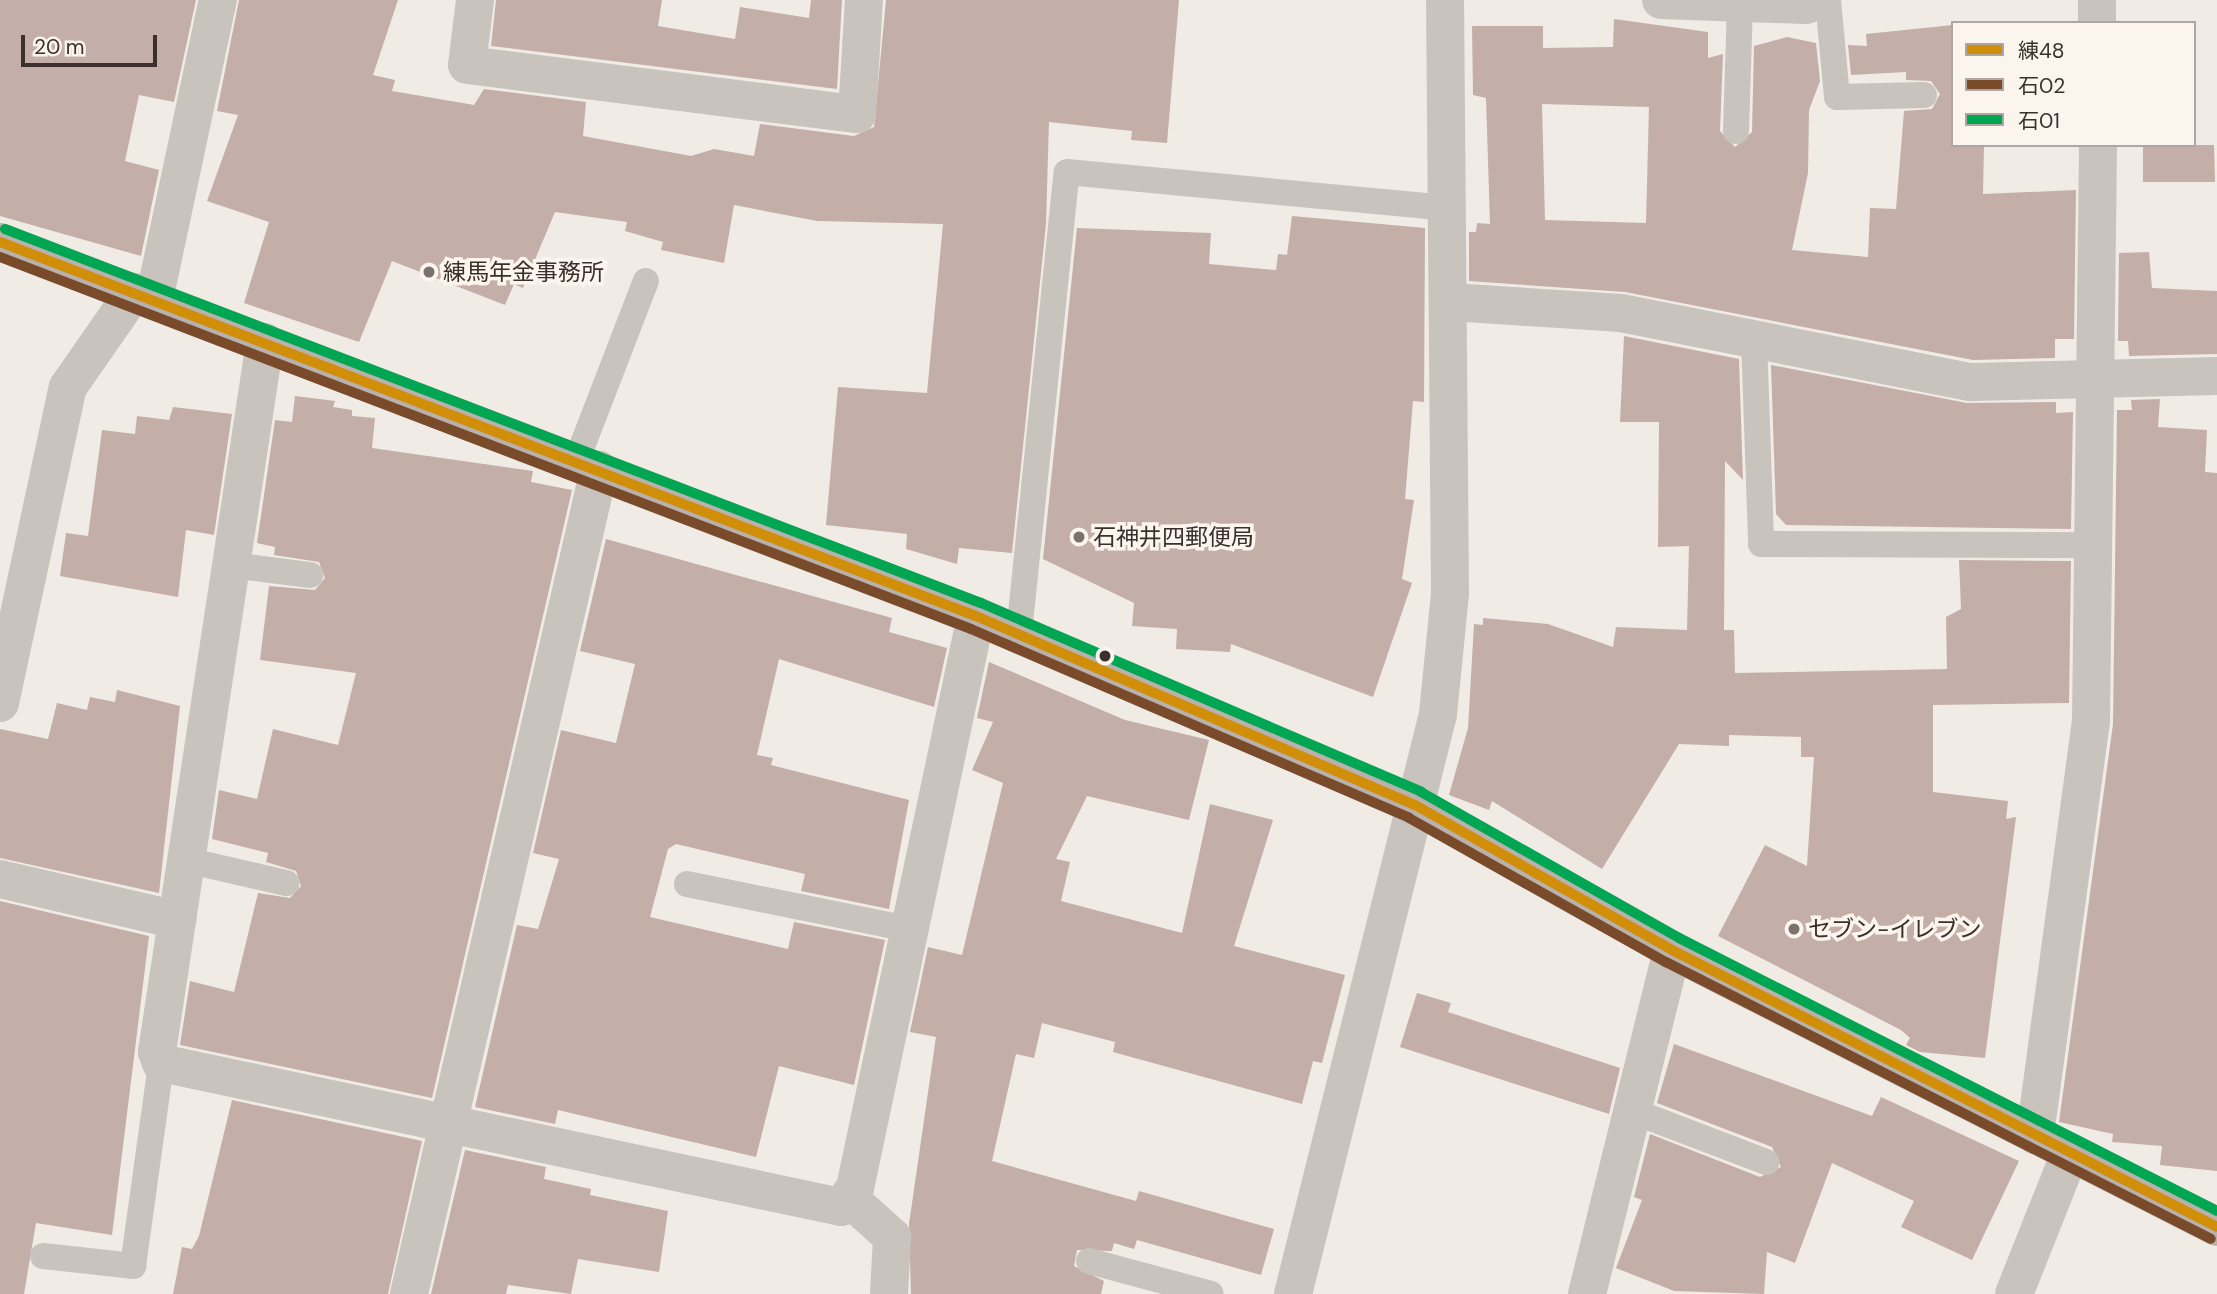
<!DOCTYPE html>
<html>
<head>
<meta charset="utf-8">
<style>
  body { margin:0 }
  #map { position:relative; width:2217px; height:1294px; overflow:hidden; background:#f0ebe5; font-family:"DM Sans","Noto Sans JP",sans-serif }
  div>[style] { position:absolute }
  .building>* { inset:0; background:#c3afa7 }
  .service>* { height:26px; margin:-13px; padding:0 13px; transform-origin:13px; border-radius:13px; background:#c9c3be }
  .minor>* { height:38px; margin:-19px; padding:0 19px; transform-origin:19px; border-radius:19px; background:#c9c3be }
  .primary>* { height:38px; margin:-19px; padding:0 19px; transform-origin:19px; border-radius:19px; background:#b8b1ad }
  .bus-1>* { height:10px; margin:-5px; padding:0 5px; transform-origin:5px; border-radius:5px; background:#d18e09 }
  .bus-2>* { height:10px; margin:-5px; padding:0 5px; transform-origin:5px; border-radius:5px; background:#7a4b2a }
  .bus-3>* { height:10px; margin:-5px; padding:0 5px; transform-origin:5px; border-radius:5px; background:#00a651 }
  .dots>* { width:19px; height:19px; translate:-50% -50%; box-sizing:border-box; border:4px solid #fbf5ee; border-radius:50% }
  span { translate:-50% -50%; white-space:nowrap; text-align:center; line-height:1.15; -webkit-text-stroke:7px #fbf5ee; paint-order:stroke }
  .poi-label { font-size:23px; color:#3b302b }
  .left { translate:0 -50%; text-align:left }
  .legend { position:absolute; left:1951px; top:21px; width:245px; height:126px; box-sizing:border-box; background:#fbf5ee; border:2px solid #aea6a0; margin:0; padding:9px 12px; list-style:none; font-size:21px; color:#3b302b }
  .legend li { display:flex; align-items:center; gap:14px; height:35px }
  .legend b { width:35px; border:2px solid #aea6a0 }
  .scale { position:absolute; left:21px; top:35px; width:136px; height:32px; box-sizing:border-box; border:4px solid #3b302b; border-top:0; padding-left:9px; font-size:21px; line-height:24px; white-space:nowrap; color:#3b302b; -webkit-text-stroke:5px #fbf5ee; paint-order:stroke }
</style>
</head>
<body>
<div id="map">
  <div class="building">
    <i style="clip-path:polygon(0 0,196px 0,174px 102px,139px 95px,125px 161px,159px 170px,141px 256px,0 216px)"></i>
    <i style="clip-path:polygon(239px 0,398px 0,373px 75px,395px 80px,392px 91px,474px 105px,484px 89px,586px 102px,583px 136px,691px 156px,714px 149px,754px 156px,760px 124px,854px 136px,874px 127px,886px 0,1179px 0,1167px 143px,1131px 140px,1132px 131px,1049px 122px,1046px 224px,1012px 553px,959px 548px,957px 564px,906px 549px,907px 534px,826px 525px,838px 387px,927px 393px,943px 224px,817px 221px,734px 205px,724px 263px,661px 250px,663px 242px,625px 231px,627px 222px,555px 212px,523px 288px,514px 284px,505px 305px,392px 261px,359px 342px,244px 303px,269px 222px,207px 201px,238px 115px,217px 111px)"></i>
    <i style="clip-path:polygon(496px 0,662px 0,658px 26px,735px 39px,740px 7px,809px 18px,811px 0,842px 0,837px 89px,491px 46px)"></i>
    <i style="clip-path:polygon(evenodd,1614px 19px,1708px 32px,1708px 58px,1723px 54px,1720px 131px,1735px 147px,1752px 132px,1754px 46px,1787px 37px,1816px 43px,1820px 81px,1809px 110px,1808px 173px,1792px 250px,1868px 257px,1870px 208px,1896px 209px,1904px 111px,1932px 109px,1940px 94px,1931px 81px,1906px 80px,1906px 72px,1851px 75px,1848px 45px,1867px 46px,1866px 34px,1953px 25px,1953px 145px,1984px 145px,1983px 194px,2076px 190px,2074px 339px,2055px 339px,2055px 358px,1973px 360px,1625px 292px,1469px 281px,1469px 232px,1476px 232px,1477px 223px,1490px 224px,1486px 98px,1473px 95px,1472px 26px,1543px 26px,1543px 48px,1613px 47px,1614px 19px,1542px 104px,1649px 107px,1646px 223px,1545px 220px,1542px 104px)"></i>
    <i style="clip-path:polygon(2143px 145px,2214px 145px,2215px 182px,2143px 182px)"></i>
    <i style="clip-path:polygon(1292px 216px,1425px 228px,1424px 402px,1413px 401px,1405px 499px,1414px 500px,1402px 579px,1412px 583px,1373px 697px,1231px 644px,1230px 652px,1176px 649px,1177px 629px,1132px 626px,1134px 603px,1043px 559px,1077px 228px,1211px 233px,1209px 264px,1276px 270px,1278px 254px,1287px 255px)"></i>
    <i style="clip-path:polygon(2149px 252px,2152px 288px,2217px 291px,2217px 354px,2129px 356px,2128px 341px,2118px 341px,2119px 253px)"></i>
    <i style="clip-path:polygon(1624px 336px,1739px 359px,1743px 480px,1725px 461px,1724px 630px,1734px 630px,1735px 673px,1947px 669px,1946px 617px,1961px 609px,1959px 560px,2071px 561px,2069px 703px,1933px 705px,1933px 792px,2008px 801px,2006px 819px,2016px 817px,1985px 1058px,1920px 1052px,1906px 1045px,1910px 1038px,1901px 1030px,1718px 936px,1765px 845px,1807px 866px,1814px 757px,1801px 757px,1801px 737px,1729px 735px,1729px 746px,1679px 744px,1602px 869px,1492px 801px,1489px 810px,1449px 795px,1468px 728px,1474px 624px,1483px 625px,1483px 618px,1548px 624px,1613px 647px,1616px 627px,1687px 630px,1689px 546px,1658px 547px,1659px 422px,1620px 422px)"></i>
    <i style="clip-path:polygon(1771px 365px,1967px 403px,2056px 402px,2056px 413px,2073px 412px,2071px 529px,1786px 525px,1776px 514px)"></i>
    <i style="clip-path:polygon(295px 396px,335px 401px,333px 407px,352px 410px,352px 416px,375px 418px,372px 448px,533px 471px,531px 482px,572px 490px,432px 1098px,180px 1045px,190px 981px,234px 992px,258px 893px,290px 898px,301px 886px,296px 871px,266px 862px,268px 853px,212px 839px,219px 790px,257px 799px,273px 729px,338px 745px,356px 673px,260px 660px,269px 586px,315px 590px,325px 578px,319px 562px,274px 555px,275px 547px,257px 543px,275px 420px,292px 422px)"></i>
    <i style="clip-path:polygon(2160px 399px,2158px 427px,2207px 430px,2205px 472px,2217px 473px,2217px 1171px,2160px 1165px,2162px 1146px,2112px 1142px,2113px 1134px,2059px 1122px,2113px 724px,2117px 410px,2132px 410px,2131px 400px)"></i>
    <i style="clip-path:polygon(173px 407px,232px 414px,214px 535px,186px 530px,178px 597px,60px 576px,66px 533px,88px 536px,102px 430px,135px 434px,137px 416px,169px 420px)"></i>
    <i style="clip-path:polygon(606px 539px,892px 618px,889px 632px,947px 648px,934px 707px,779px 659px,757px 755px,773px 758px,771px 765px,909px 800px,889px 909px,801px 891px,805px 874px,676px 844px,668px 849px,650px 917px,788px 949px,794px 922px,885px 940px,854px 1085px,779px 1066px,756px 1157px,558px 1110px,555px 1124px,475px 1107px,517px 925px,538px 929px,559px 859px,533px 853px,561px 730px,616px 743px,635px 664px,580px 651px)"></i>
    <i style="clip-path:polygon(989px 662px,1125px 720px,1209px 740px,1189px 820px,1087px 796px,1056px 859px,1070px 862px,1061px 901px,1182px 933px,1210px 804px,1273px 820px,1234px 946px,1345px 975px,1322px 1063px,1313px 1061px,1302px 1104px,1113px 1052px,1115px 1042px,1042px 1023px,1034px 1058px,1016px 1054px,992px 1161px,1136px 1201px,1139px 1191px,1274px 1229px,1261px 1275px,1137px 1240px,1134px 1249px,1114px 1243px,1112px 1251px,1077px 1250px,1074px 1266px,1104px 1281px,1101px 1294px,911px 1294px,909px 1224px,936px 1037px,910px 1032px,928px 947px,962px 955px,1003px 783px,972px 770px,993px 722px,977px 718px)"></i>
    <i style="clip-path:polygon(117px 690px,180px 706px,159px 893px,0 858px,0 729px,48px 739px,57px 703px,87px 710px,90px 697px,115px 702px)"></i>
    <i style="clip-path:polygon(0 901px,149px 936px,112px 1235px,36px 1223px,24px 1294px,0 1294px)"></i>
    <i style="clip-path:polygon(1417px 993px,1451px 1003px,1448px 1012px,1620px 1068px,1609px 1114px,1400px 1047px)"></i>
    <i style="clip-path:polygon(1674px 1044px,1872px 1116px,1881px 1097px,2019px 1161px,1972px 1260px,1901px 1227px,1914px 1201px,1832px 1163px,1795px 1263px,1767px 1252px,1764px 1294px,1674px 1291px,1616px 1268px,1642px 1200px,1634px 1197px,1650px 1134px,1760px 1177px,1781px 1167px,1772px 1147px,1657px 1103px)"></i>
    <i style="clip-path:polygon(232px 1100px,422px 1141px,388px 1294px,173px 1294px,182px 1247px,192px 1249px,199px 1236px)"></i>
    <i style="clip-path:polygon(465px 1150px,546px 1167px,544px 1179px,591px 1189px,590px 1195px,668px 1211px,659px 1272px,578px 1259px,571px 1294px,508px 1285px,506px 1294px,431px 1294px)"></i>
  </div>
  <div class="service">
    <i style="left:1828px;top:0;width:97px;rotate:84.7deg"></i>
    <i style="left:1837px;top:97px;width:87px;rotate:-1.3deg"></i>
    <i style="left:1736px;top:131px;width:128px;rotate:-88.2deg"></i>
    <i style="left:1754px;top:339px;width:205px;rotate:88deg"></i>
    <i style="left:1761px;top:544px;width:334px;rotate:0.2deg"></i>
    <i style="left:576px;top:462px;width:194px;rotate:-68.9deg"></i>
    <i style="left:231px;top:565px;width:80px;rotate:7.2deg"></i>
    <i style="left:1019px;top:633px;width:463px;rotate:-84.1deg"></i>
    <i style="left:1067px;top:172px;width:384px;rotate:5.4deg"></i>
    <i style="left:186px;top:860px;width:103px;rotate:13deg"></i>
    <i style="left:687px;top:884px;width:226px;rotate:11.5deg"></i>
    <i style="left:1630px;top:1110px;width:146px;rotate:20.9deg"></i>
    <i style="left:43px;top:1256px;width:91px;rotate:6.3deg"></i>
    <i style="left:133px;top:1266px;width:205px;rotate:-82.1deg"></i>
    <i style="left:1089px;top:1261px;width:126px;rotate:15.1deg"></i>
  </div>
  <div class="minor">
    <i style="left:475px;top:0;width:65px;rotate:97deg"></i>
    <i style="left:467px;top:65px;width:393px;rotate:7.2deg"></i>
    <i style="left:857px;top:114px;width:114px;rotate:-86.5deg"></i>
    <i style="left:1661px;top:0;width:145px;rotate:2deg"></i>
    <i style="left:1806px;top:5px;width:15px;rotate:-20deg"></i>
    <i style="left:2097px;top:0;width:23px;rotate:90deg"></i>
    <i style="left:154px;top:300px;width:307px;rotate:-78deg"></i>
    <i style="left:1451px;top:302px;width:170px;rotate:3.7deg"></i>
    <i style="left:1621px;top:313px;width:357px;rotate:11.2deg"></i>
    <i style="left:1971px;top:382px;width:246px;rotate:-1.4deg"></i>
    <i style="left:265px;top:342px;width:718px;rotate:98.65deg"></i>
    <i style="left:157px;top:1052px;width:12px;rotate:70deg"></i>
    <i style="left:161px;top:1063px;width:695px;rotate:11.96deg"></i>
    <i style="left:841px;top:1207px;width:24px;rotate:-54deg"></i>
    <i style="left:855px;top:1188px;width:585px;rotate:-78.06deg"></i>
    <i style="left:0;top:703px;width:323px;rotate:-77.9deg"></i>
    <i style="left:68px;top:387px;width:116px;rotate:-55.2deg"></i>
    <i style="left:0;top:879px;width:182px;rotate:13deg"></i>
    <i style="left:2035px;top:1135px;width:418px;rotate:-82.3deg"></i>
    <i style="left:2091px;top:721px;width:576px;rotate:-89.3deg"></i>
    <i style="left:850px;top:1199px;width:57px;rotate:42.1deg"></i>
    <i style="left:892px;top:1237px;width:57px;rotate:93deg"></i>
    <i style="left:409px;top:1294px;width:846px;rotate:-77.02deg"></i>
    <i style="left:1293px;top:1294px;width:598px;rotate:-75.96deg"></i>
    <i style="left:1438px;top:714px;width:122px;rotate:-84.3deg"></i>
    <i style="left:1450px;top:593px;width:593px;rotate:-90.48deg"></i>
    <i style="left:1587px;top:1294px;width:354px;rotate:-76.1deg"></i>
    <i style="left:2014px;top:1294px;width:152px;rotate:-68.3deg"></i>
  </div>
  <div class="primary">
    <i style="left:0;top:242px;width:1045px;rotate:20.97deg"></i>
    <i style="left:976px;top:616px;width:478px;rotate:23.3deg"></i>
    <i style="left:1415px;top:805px;width:295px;rotate:29.4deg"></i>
    <i style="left:1672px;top:950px;width:611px;rotate:26.94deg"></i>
  </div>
  <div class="bus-1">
    <i style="left:0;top:242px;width:1045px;rotate:20.97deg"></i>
    <i style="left:976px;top:616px;width:478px;rotate:23.3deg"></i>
    <i style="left:1415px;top:805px;width:295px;rotate:29.4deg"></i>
    <i style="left:1672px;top:950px;width:611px;rotate:26.94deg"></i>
  </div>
  <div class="bus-2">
    <i style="left:0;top:257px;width:1040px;rotate:20.96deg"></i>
    <i style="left:971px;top:629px;width:477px;rotate:23.3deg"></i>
    <i style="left:1409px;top:818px;width:295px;rotate:29.3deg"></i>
    <i style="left:1666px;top:962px;width:611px;rotate:26.94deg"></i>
  </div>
  <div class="bus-3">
    <i style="left:5px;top:229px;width:1045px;rotate:20.97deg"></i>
    <i style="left:981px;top:603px;width:479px;rotate:23.2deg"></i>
    <i style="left:1421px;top:792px;width:296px;rotate:29.5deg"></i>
    <i style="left:1679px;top:938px;width:603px;rotate:26.9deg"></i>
  </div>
  <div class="dots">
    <i style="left:429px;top:272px;background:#7a716c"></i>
    <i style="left:1079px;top:537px;background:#7a716c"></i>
    <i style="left:1105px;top:656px;background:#3b302b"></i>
    <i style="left:1794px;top:929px;background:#7a716c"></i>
  </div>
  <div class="poi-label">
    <span class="left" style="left:443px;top:272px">練馬年金事務所</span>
    <span class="left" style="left:1093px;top:537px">石神井四郵便局</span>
    <span class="left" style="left:1808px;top:929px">セブン-イレブン</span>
  </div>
  <ul class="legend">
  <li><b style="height:9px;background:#d18e09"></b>練48</li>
  <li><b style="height:9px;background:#7a4b2a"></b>石02</li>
  <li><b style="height:9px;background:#00a651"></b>石01</li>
  </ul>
  <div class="scale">20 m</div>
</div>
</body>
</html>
